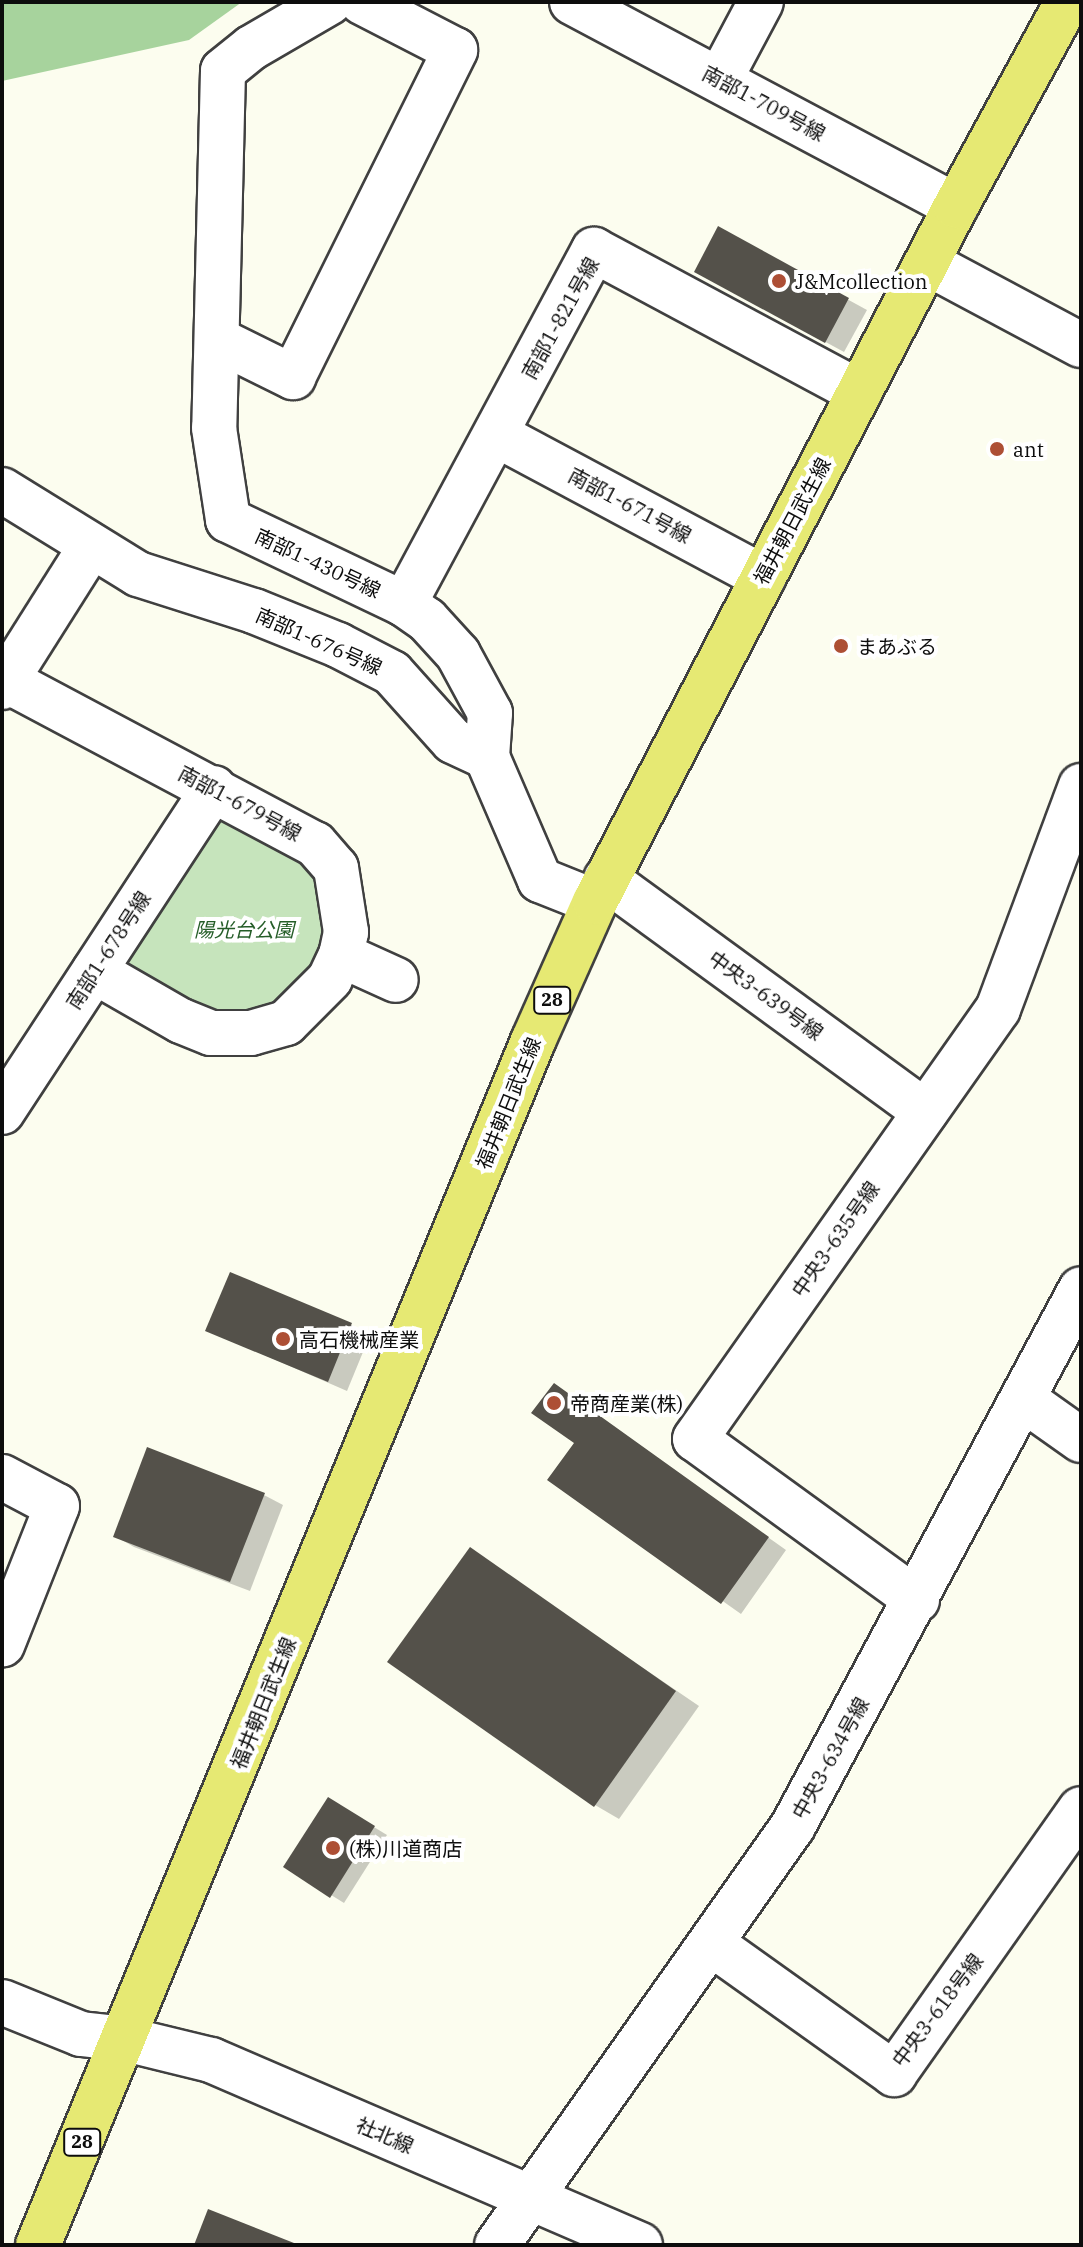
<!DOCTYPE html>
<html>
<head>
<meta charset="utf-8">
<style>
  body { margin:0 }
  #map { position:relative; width:1083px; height:2247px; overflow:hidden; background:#fcfdef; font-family:"IBM Plex Serif","Noto Sans JP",serif }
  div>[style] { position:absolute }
  .green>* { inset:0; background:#c6e4bc }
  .forest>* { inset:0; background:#a7d39d }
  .shadow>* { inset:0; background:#0003 }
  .building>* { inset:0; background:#54514a }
  .roads { filter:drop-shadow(2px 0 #404040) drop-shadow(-2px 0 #404040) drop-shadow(0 2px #404040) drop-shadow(0 -2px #404040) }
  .minor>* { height:44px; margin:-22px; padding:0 22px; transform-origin:22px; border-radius:22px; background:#fff }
  .major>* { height:44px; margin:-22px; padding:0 22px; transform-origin:22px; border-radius:22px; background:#e6e973 }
  .dots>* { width:22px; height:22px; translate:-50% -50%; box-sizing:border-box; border:4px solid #fff; border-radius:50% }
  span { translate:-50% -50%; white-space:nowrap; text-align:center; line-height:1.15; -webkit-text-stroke:8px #fff; paint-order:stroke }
  .shield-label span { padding:2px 6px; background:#fff; border:2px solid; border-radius:6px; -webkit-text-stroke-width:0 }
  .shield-label { font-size:18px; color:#0d0d0d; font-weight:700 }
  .street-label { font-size:20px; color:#0d0d0d }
  .poi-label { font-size:20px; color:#0d0d0d }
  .left { translate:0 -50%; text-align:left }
  .park-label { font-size:20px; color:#255d28; font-style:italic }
  .frame { position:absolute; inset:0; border:4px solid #0d0d0d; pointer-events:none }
</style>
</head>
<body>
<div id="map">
  <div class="green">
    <i style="clip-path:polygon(235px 815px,305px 856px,321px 878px,325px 951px,275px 1009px,213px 1017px,132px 974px,128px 956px,218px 819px)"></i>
  </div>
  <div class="forest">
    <i style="clip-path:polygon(2px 2px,242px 2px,189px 40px,2px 81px)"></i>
  </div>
  <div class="shadow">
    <i style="clip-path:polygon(719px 229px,867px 310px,844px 352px,715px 282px)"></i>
    <i style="clip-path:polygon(351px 1325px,370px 1335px,347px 1391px,207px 1330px)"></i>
    <i style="clip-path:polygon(554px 1386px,786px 1550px,741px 1614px,550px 1479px,577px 1443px)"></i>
    <i style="clip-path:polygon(264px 1495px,283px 1505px,250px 1591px,134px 1547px,115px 1536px)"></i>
    <i style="clip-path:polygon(470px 1550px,699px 1706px,619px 1819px,595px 1805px)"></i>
    <i style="clip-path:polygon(341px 1807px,387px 1835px,344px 1903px,286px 1867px)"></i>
  </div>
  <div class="building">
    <i style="clip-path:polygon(718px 226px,849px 298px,825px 343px,694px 272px)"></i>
    <i style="clip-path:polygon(230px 1272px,352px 1323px,328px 1382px,205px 1331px)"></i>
    <i style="clip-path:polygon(554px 1383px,769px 1537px,721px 1604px,547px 1480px,574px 1443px,531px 1413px)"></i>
    <i style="clip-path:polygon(147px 1447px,265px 1493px,230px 1582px,113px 1537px)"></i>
    <i style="clip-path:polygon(470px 1547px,676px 1691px,594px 1807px,387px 1662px)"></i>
    <i style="clip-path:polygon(328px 1797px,375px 1826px,330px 1898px,283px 1867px)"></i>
    <i style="clip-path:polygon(208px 2209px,294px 2243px,294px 2245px,194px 2245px)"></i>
  </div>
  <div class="roads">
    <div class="minor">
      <i style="left:330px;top:2px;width:91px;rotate:149.8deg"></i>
      <i style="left:251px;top:48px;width:36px;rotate:141deg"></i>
      <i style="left:223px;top:71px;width:357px;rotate:91.4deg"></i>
      <i style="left:214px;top:428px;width:93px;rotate:81.3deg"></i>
      <i style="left:228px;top:520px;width:195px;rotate:25.5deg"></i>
      <i style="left:404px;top:604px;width:28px;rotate:35deg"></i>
      <i style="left:427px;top:620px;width:46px;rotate:47.6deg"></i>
      <i style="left:458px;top:654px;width:67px;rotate:61.5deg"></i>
      <i style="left:490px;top:713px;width:44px;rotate:93.9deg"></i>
      <i style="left:572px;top:2px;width:435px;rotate:28deg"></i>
      <i style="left:720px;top:79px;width:87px;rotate:-62deg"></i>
      <i style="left:929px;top:264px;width:172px;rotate:28.1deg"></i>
      <i style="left:218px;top:340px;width:84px;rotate:26.3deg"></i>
      <i style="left:293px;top:377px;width:365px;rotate:-63.6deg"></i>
      <i style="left:455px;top:50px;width:105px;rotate:-152.7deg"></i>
      <i style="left:497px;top:435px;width:302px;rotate:28.1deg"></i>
      <i style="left:2px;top:490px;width:160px;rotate:31.7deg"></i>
      <i style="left:138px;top:574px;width:122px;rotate:17.7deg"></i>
      <i style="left:254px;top:611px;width:91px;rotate:22deg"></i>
      <i style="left:338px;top:645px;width:61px;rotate:27.4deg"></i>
      <i style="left:392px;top:673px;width:91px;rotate:48.1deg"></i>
      <i style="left:453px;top:741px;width:38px;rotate:25deg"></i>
      <i style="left:487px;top:757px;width:134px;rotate:66.7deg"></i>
      <i style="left:540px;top:880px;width:59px;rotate:21.8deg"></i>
      <i style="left:404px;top:604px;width:402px;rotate:-61.8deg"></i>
      <i style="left:594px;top:250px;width:301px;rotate:28.2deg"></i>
      <i style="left:6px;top:680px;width:350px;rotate:28deg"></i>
      <i style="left:315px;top:844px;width:32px;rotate:49deg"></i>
      <i style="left:336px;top:868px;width:65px;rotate:81.1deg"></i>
      <i style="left:346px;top:932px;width:24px;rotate:102deg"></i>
      <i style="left:341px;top:955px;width:26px;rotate:115deg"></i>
      <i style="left:330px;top:979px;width:62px;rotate:135deg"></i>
      <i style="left:286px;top:1023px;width:36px;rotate:164deg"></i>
      <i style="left:251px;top:1033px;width:40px;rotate:180deg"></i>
      <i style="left:211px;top:1033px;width:32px;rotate:-158deg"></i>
      <i style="left:181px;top:1021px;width:100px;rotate:-150.1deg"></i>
      <i style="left:2px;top:687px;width:167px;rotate:-57.7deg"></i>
      <i style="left:606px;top:879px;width:395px;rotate:36.1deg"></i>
      <i style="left:341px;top:955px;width:60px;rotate:24.4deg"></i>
      <i style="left:2px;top:1112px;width:387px;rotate:-56.8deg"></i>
      <i style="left:1023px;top:1399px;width:71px;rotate:35.3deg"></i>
      <i style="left:2px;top:1477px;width:62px;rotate:27.8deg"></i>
      <i style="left:57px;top:1506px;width:149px;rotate:111.6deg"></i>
      <i style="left:917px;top:1600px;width:274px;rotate:-144deg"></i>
      <i style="left:695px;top:1439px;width:526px;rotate:-54.83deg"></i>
      <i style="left:998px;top:1009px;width:238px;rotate:-69.6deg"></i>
      <i style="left:712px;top:1944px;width:224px;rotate:35.5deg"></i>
      <i style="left:894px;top:2074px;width:324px;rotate:-54.8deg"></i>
      <i style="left:2px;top:2002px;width:85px;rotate:22.1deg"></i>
      <i style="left:81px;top:2034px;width:44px;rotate:6.5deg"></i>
      <i style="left:125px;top:2039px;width:89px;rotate:13.7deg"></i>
      <i style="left:211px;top:2060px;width:467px;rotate:23.3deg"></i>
      <i style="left:497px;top:2245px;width:513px;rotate:-54.76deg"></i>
      <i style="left:793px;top:1826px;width:609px;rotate:-61.79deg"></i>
    </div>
    <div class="major">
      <i style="left:38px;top:2245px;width:1302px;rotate:-67.65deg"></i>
      <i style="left:533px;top:1041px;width:152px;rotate:-66deg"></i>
      <i style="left:595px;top:902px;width:784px;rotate:-62.59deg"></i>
      <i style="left:956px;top:206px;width:232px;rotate:-61.4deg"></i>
    </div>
  </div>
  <div class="dots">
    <i style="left:779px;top:281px;background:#ad4f35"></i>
    <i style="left:997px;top:449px;background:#ad4f35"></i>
    <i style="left:841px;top:646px;background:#ad4f35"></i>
    <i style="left:283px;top:1339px;background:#ad4f35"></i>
    <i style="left:554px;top:1403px;background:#ad4f35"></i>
    <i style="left:333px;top:1848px;background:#ad4f35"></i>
  </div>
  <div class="shield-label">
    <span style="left:552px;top:1000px">28</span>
    <span style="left:82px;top:2142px">28</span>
  </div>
  <div class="street-label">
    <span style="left:764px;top:103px;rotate:28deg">南部1-709号線</span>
    <span style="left:560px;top:318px;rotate:-61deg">南部1-821号線</span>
    <span style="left:630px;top:505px;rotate:28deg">南部1-671号線</span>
    <span style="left:792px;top:521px;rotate:-62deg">福井朝日武生線</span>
    <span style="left:318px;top:563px;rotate:25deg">南部1-430号線</span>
    <span style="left:319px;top:641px;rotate:24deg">南部1-676号線</span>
    <span style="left:240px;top:803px;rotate:28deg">南部1-679号線</span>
    <span style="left:108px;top:950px;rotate:-57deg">南部1-678号線</span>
    <span style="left:766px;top:995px;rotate:36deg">中央3-639号線</span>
    <span style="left:508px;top:1103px;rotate:-68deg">福井朝日武生線</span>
    <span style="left:835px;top:1239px;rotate:-55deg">中央3-635号線</span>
    <span style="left:263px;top:1703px;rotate:-68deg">福井朝日武生線</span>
    <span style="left:830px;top:1758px;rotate:-61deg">中央3-634号線</span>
    <span style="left:937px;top:2010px;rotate:-53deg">中央3-618号線</span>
    <span style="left:385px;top:2135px;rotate:23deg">社北線</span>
  </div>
  <div class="poi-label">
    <span class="left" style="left:795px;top:281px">J&amp;Mcollection</span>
    <span class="left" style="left:1013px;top:449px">ant</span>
    <span class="left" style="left:857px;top:646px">まあぶる</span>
    <span class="left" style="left:299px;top:1339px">高石機械産業</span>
    <span class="left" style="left:570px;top:1403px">帝商産業(株)</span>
    <span class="left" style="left:349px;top:1848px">(株)川道商店</span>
  </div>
  <div class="park-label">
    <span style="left:244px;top:929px">陽光台公園</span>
  </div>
  <div class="frame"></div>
</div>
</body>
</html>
